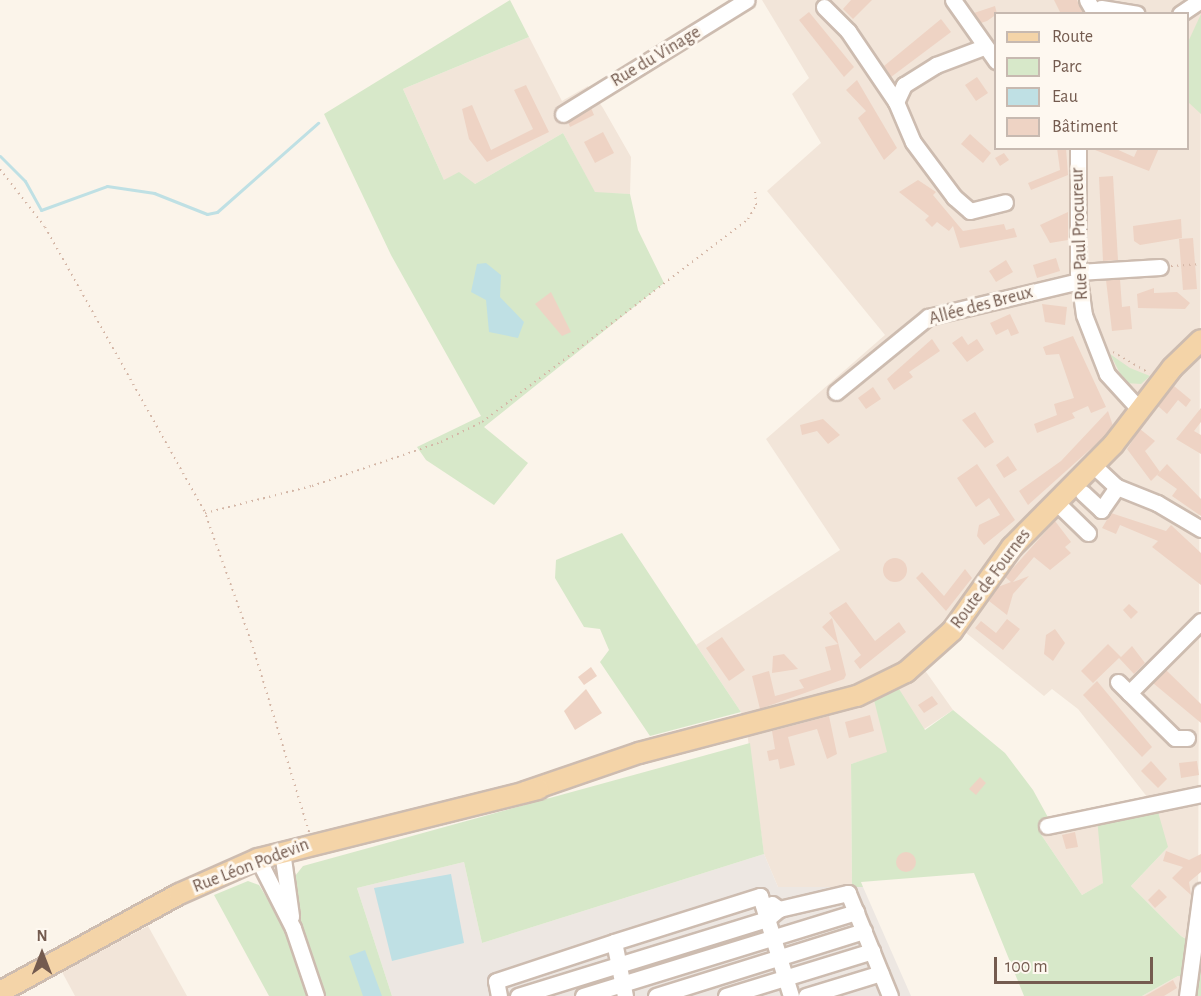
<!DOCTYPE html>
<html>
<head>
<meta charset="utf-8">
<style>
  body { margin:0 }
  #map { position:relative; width:1201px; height:996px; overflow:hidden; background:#fbf4ea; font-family:"Alegreya Sans",sans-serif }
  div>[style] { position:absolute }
  .residential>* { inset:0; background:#f2e5d9 }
  .industrial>* { inset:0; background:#ede7e2 }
  .green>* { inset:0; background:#d7e8c9 }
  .water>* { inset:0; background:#bfe0e4 }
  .stream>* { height:3px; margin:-1.5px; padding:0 1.5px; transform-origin:1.5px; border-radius:1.5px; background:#bfe0e4 }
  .building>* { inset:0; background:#eed3c4 }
  .round { border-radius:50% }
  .path>* { height:2px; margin-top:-1px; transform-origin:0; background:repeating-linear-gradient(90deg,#d4b6a6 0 1.5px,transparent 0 6px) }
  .roads { filter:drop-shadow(2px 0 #cdbcb0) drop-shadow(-2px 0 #cdbcb0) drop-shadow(0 2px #cdbcb0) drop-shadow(0 -2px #cdbcb0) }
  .minor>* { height:15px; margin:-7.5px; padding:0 7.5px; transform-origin:7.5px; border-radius:7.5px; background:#fff }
  .major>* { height:20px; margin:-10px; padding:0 10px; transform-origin:10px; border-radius:10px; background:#f4d4a8 }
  span { translate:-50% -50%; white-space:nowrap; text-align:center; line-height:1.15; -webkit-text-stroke:6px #fef8f0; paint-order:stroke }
  .street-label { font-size:18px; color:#745b4f }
  .legend { position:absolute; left:994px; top:12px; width:195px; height:138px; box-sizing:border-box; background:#fef8f0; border:2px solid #c7b9b0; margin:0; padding:8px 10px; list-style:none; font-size:18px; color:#745b4f }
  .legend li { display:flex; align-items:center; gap:12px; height:30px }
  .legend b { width:30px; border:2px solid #c7b9b0 }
  .north { position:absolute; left:12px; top:924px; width:60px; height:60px; -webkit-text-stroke:4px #fef8f0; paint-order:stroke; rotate:0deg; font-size:16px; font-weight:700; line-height:24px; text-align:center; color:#745b4f }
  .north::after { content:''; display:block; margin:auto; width:21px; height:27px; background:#745b4f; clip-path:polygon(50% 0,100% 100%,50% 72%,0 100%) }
  .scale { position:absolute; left:994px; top:957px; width:159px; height:27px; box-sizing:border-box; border:3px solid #745b4f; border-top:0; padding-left:8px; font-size:18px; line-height:21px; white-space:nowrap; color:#745b4f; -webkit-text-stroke:4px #fef8f0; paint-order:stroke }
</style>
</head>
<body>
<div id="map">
  <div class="residential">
    <i style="clip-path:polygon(evenodd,762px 0,1201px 0,1198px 945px,1181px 936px,1131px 886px,1168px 847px,1082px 895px,1040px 833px,1050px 821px,1148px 798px,1078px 709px,1052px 689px,1044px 696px,965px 632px,924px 669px,953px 710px,888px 753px,851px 764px,852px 887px,778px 887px,764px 854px,745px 718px,696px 645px,840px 550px,766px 439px,885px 335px,767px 191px,821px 143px,792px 94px,809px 78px,762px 0,996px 14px,1188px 14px,1188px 148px,996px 148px,996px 14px)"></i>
    <i style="clip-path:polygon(529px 37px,562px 101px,588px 86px,603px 108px,631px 157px,630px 194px,595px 193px,563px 133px,475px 184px,444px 180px,403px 89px)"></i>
    <i style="clip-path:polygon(148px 926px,187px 996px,75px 996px,62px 972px)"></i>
    <i style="clip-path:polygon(1178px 976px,1194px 978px,1192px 996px,1142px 996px)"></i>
  </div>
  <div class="industrial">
    <i style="clip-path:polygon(764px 854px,778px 887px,863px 887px,911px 996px,392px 996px,357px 888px,464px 862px,482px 943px)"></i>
  </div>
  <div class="green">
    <i style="clip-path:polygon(510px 0,529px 37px,403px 89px,444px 180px,459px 172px,475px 184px,563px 133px,595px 192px,630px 194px,638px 230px,664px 283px,484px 427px,528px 463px,494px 505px,426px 460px,417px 447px,481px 416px,391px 255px,324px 114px)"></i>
    <i style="clip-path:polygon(1201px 14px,1201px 114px,1188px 102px,1188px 42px)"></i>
    <i style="clip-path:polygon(1110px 354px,1130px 368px,1150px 376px,1141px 384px,1125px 383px)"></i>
    <i style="clip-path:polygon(622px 533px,696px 645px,741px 712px,650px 736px,600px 662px,609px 650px,600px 629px,584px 627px,555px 578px,556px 560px)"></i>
    <i style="clip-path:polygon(899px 689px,925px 730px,953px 710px,1005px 753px,1033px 790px,1050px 821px,1040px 833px,1082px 895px,1103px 883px,1097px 818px,1156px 805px,1168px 847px,1131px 886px,1181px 936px,1201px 948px,1201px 996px,1192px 996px,1193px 978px,1178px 976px,1142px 996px,1024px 996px,974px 873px,861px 882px,863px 887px,852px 887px,851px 764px,887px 752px,874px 700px)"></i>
    <i style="clip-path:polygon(750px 743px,764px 854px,482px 943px,464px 862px,357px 888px,392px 996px,269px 996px,214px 895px,248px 881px,259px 885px,285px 928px,299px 923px,291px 881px,303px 866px)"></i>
  </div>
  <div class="water">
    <i style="clip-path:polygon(486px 263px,501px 275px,500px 297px,524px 322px,518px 338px,489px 332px,486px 300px,471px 292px,477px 264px)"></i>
    <i style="clip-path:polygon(451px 874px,464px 943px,392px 961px,374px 888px)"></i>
    <i style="clip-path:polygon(365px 950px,382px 996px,363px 996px,349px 956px)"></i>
  </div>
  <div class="stream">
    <i style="left:0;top:156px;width:35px;rotate:45deg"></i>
    <i style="left:25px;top:181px;width:33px;rotate:61deg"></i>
    <i style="left:41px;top:210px;width:70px;rotate:-20deg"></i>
    <i style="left:107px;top:186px;width:48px;rotate:8.5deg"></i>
    <i style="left:154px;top:193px;width:57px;rotate:21.6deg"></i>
    <i style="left:207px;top:214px;width:10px;rotate:-11deg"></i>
    <i style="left:217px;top:212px;width:135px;rotate:-41.4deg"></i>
  </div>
  <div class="building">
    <i style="clip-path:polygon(851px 0,872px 0,853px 19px,843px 9px)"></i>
    <i style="clip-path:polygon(1054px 0,1077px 0,1083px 14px,1061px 14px)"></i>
    <i style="clip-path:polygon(995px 6px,997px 14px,987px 21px,981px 23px,974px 13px)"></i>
    <i style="clip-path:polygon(809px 12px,854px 67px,844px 77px,799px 20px)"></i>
    <i style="clip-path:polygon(941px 19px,951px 32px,891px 77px,884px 66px)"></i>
    <i style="clip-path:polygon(977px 77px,988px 93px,976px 101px,965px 85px)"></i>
    <i style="clip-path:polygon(857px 80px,897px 148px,884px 160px,858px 118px,866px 111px,846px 90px)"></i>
    <i style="clip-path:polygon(526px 85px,549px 132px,487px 162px,469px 139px,462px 109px,472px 105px,491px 150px,533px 129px,514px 90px)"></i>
    <i style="clip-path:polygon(591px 108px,594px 115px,570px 127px,568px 122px)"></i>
    <i style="clip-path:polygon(603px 132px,614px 153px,595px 163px,584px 142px)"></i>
    <i style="clip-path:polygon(970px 134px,991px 153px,983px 163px,961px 144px)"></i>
    <i style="clip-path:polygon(1057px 148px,1066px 148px,1068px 175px,1031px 190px,1028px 183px,1060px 170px)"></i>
    <i style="clip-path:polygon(1090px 148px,1114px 148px,1134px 157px,1138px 148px,1159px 148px,1149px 171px)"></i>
    <i style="clip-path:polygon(1004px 153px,1009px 160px,1000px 166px,995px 158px)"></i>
    <i style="clip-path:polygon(1113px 176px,1118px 260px,1103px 261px,1099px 177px)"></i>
    <i style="clip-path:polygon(918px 180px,936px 192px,933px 195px,963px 231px,1004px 224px,1006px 230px,1014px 228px,1017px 237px,960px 248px,953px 226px,949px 231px,937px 222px,932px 227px,925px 220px,929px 216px,899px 192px)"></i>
    <i style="clip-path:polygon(1068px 212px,1068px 240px,1050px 243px,1040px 225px)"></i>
    <i style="clip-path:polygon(1181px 219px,1182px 238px,1140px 245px,1134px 241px,1133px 226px)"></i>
    <i style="clip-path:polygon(1193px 238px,1197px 289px,1183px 290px,1179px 239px)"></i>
    <i style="clip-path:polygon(1056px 258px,1060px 271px,1037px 278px,1033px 265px)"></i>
    <i style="clip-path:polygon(1006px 260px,1013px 272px,996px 282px,989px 271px)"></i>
    <i style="clip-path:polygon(1120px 279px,1122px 307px,1130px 306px,1132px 329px,1112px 331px,1106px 280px)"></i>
    <i style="clip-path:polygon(1154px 288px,1154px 293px,1177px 292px,1190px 303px,1185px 309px,1138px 308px,1137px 294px)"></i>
    <i style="clip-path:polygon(551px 292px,571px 332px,562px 336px,535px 304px)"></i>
    <i style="clip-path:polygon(1042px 304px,1067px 307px,1065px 325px,1045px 322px)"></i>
    <i style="clip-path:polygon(1010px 314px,1019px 333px,1011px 336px,1008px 329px,996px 335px,990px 323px)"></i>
    <i style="clip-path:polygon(962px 336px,968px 345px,977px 339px,984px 350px,967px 362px,952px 343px)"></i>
    <i style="clip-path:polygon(1073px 336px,1106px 407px,1091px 413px,1088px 406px,1072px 413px,1075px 418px,1037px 433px,1034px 424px,1057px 415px,1054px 404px,1074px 398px,1059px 354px,1046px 355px,1043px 347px)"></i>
    <i style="clip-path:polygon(932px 339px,940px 351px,909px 372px,913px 377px,894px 390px,887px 379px)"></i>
    <i style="clip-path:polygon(1174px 386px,1191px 400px,1186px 407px,1178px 400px,1167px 414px,1158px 406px)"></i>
    <i style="clip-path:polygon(873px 387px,881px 399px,866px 409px,858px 398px)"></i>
    <i style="clip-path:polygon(1201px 408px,1201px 422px,1194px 431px,1201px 435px,1201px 454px,1176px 439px)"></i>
    <i style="clip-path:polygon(1108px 411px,1113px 426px,1104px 437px,1028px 505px,1019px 491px,1061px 461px)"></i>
    <i style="clip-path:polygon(975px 412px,994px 442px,985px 448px,962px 420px)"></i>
    <i style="clip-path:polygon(823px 419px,840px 435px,828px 444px,817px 431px,802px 435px,800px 425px)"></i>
    <i style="clip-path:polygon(1140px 429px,1155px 441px,1145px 451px,1160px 472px,1151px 481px,1127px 449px)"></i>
    <i style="clip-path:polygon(1008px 456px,1017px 470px,1004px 478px,996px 465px)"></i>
    <i style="clip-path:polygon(977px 464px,1015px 520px,984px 545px,977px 536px,979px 525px,1000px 515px,989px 498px,976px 507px,957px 478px)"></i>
    <i style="clip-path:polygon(1167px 464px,1201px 499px,1201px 516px,1172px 496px,1177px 489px,1157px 475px)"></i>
    <i style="clip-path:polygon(1111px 513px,1166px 531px,1171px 525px,1201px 553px,1201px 585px,1152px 547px,1158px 541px,1120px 525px,1116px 534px,1102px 528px)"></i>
    <i style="clip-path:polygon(1055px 521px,1071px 542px,1065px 547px,1071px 553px,1050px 570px,1034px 557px,1013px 582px,1029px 576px,1013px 594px,1007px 615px,989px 601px,998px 587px,1011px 582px,1005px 577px)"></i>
    <i class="round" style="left:883px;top:558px;width:24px;height:24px"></i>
    <i style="clip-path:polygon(965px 569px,972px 578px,946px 611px,916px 578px,922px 572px,944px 596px)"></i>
    <i style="clip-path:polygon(846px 602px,875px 641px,899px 622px,906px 632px,860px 669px,854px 661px,861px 655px,829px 613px)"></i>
    <i style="clip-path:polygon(1129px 604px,1138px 612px,1131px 619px,1123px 610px)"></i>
    <i style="clip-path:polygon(832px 618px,846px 675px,844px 679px,760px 709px,752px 676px,769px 671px,775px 696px,804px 688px,799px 680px,831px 670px,825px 647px,838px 644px,822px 627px)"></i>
    <i style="clip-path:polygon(1007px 619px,1020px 629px,1003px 650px,975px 628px,981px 621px,996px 633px)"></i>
    <i style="clip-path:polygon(1055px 629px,1065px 643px,1053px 661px,1044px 654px,1046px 635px)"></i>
    <i style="clip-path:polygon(722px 637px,745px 670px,729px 681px,706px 648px)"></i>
    <i style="clip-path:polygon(1108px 644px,1121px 657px,1132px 646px,1145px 663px,1134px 674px,1119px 658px,1093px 683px,1081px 671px)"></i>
    <i style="clip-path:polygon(784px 654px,798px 669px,772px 673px,773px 656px)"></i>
    <i style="clip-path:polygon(591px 667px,597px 676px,584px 685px,578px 677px)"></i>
    <i style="clip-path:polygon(1166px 670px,1201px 704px,1201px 723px,1153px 683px)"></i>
    <i style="clip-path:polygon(1097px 681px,1152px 747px,1142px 757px,1083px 695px)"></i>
    <i style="clip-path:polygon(586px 689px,602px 713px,575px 730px,564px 711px)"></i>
    <i style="clip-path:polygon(932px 696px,938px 704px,924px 713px,918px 705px)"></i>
    <i style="clip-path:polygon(870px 715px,874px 731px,849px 738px,845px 722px)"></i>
    <i style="clip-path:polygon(829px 716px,837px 754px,827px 759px,817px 729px,788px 737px,795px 765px,780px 769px,778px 759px,769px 761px,767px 751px,775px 749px,772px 731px)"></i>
    <i style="clip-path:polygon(1151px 761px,1167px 779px,1158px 788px,1141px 771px)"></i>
    <i style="clip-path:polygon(1197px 761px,1199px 775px,1181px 778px,1179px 763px)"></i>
    <i style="clip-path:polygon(980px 777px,986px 783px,976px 795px,969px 789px)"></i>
    <i style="clip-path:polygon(1075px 832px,1078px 847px,1066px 849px,1062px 835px)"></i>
    <i style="clip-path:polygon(1166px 851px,1189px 860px,1201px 854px,1201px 872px,1189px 882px,1191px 895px,1172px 878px,1183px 867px,1163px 861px)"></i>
    <i class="round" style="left:896px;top:852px;width:20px;height:20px"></i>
    <i style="clip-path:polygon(1159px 889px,1167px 897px,1155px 908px,1148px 900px)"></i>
    <i style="clip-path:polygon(1173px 980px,1177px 988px,1164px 996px,1145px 996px)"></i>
  </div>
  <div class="path">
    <i style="left:0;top:169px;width:73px;rotate:52.2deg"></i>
    <i style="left:45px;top:227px;width:325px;rotate:60.7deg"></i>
    <i style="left:204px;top:510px;width:139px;rotate:70.3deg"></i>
    <i style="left:251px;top:641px;width:200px;rotate:73.1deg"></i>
    <i style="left:1171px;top:266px;width:30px;rotate:-4deg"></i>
    <i style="left:1113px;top:352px;width:42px;rotate:30.3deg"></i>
    <i style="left:205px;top:513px;width:110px;rotate:-14.2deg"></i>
    <i style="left:312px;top:486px;width:136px;rotate:-18.8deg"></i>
    <i style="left:441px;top:442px;width:46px;rotate:-26deg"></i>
    <i style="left:482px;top:422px;width:335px;rotate:-37.3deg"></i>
    <i style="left:748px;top:219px;width:16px;rotate:-60deg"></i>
    <i style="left:756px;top:205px;width:15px;rotate:-94deg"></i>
  </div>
  <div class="roads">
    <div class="minor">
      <i style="left:953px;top:0;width:75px;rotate:54.8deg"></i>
      <i style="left:1087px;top:0;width:16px;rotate:60deg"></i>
      <i style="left:824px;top:7px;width:34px;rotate:45deg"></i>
      <i style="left:848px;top:31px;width:86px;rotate:55.9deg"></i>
      <i style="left:896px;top:102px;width:43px;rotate:67deg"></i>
      <i style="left:913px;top:142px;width:69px;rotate:53.3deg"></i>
      <i style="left:954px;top:197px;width:21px;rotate:41deg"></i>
      <i style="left:970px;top:211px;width:36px;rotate:-14deg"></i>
      <i style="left:1101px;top:8px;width:36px;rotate:9deg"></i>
      <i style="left:1180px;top:14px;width:25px;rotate:-34deg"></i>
      <i style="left:896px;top:102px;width:19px;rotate:-65deg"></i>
      <i style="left:904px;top:85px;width:38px;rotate:-32deg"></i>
      <i style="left:936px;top:65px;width:51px;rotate:-20.6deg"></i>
      <i style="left:563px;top:114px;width:216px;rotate:-31.8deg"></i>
      <i style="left:1078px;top:148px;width:124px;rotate:90deg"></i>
      <i style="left:1078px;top:272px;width:43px;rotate:82.1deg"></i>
      <i style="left:1084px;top:315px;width:63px;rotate:68.7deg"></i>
      <i style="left:1107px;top:374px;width:49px;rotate:47.5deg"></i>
      <i style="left:1078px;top:272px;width:82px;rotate:-3.5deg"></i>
      <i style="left:836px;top:392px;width:119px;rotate:-39.2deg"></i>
      <i style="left:928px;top:317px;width:155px;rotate:-13.4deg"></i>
      <i style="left:1093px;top:465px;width:33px;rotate:43deg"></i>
      <i style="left:1117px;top:487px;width:43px;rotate:21.8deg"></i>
      <i style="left:1157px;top:503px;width:51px;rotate:30.6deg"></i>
      <i style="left:1083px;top:493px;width:25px;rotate:43deg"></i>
      <i style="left:1101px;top:510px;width:28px;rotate:-55deg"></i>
      <i style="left:1055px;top:501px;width:46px;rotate:44.1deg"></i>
      <i style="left:1118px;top:682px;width:80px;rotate:44.5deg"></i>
      <i style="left:1175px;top:738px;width:12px"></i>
      <i style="left:1129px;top:693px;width:102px;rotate:-45deg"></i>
      <i style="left:1047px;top:826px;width:157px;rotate:-11.7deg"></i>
      <i style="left:282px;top:851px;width:66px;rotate:82.1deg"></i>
      <i style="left:258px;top:859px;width:77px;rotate:63.1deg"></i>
      <i style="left:293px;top:928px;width:72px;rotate:71.3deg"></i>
      <i style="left:772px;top:904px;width:9px;rotate:36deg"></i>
      <i style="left:779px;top:909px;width:71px;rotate:-13.1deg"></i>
      <i style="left:848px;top:893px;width:111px;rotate:67.8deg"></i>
      <i style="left:499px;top:996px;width:15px;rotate:-101deg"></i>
      <i style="left:496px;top:981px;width:124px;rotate:-18.3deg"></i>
      <i style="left:518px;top:996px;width:261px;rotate:-17.2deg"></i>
      <i style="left:767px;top:919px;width:16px;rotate:-40deg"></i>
      <i style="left:583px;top:996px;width:286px;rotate:-17.1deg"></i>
      <i style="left:625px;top:996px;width:55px;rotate:-101.5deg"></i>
      <i style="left:614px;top:942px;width:153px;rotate:-17.5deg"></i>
      <i style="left:760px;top:896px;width:105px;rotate:72.8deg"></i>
      <i style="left:656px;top:996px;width:218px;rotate:-17.4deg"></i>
      <i style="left:726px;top:996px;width:153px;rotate:-17.1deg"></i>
      <i style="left:806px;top:996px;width:78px;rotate:-17deg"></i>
      <i style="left:1187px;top:996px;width:106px;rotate:-82.4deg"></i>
    </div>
    <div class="major">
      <i style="left:525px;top:792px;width:120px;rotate:-18.9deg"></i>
      <i style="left:639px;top:753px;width:225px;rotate:-14.7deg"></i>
      <i style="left:857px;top:696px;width:55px;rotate:-26.1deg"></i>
      <i style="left:906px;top:672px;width:62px;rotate:-41.7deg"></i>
      <i style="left:952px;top:631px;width:103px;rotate:-54.5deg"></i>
      <i style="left:1012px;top:547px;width:144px;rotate:-45.3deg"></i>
      <i style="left:1113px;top:445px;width:97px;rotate:-52.5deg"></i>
      <i style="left:1172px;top:368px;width:40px;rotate:-44deg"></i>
      <i style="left:0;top:992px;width:204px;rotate:-28.7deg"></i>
      <i style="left:179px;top:894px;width:86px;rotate:-23.9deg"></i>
      <i style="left:258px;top:859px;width:289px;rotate:-14deg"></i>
    </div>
  </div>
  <div class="street-label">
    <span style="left:656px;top:57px;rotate:-31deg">Rue du Vinage</span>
    <span style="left:1080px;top:234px;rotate:-92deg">Rue Paul Procureur</span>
    <span style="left:981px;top:306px;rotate:-15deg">Allée des Breux</span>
    <span style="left:991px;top:579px;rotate:-53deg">Route de Fournes</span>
    <span style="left:251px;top:866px;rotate:-21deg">Rue Léon Podevin</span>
  </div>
  <ul class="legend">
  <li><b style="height:8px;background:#f4d4a8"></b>Route</li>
  <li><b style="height:16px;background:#d7e8c9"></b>Parc</li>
  <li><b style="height:16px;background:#bfe0e4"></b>Eau</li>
  <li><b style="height:16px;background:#eed3c4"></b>Bâtiment</li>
  </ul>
  <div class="north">N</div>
  <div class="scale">100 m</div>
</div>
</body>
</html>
